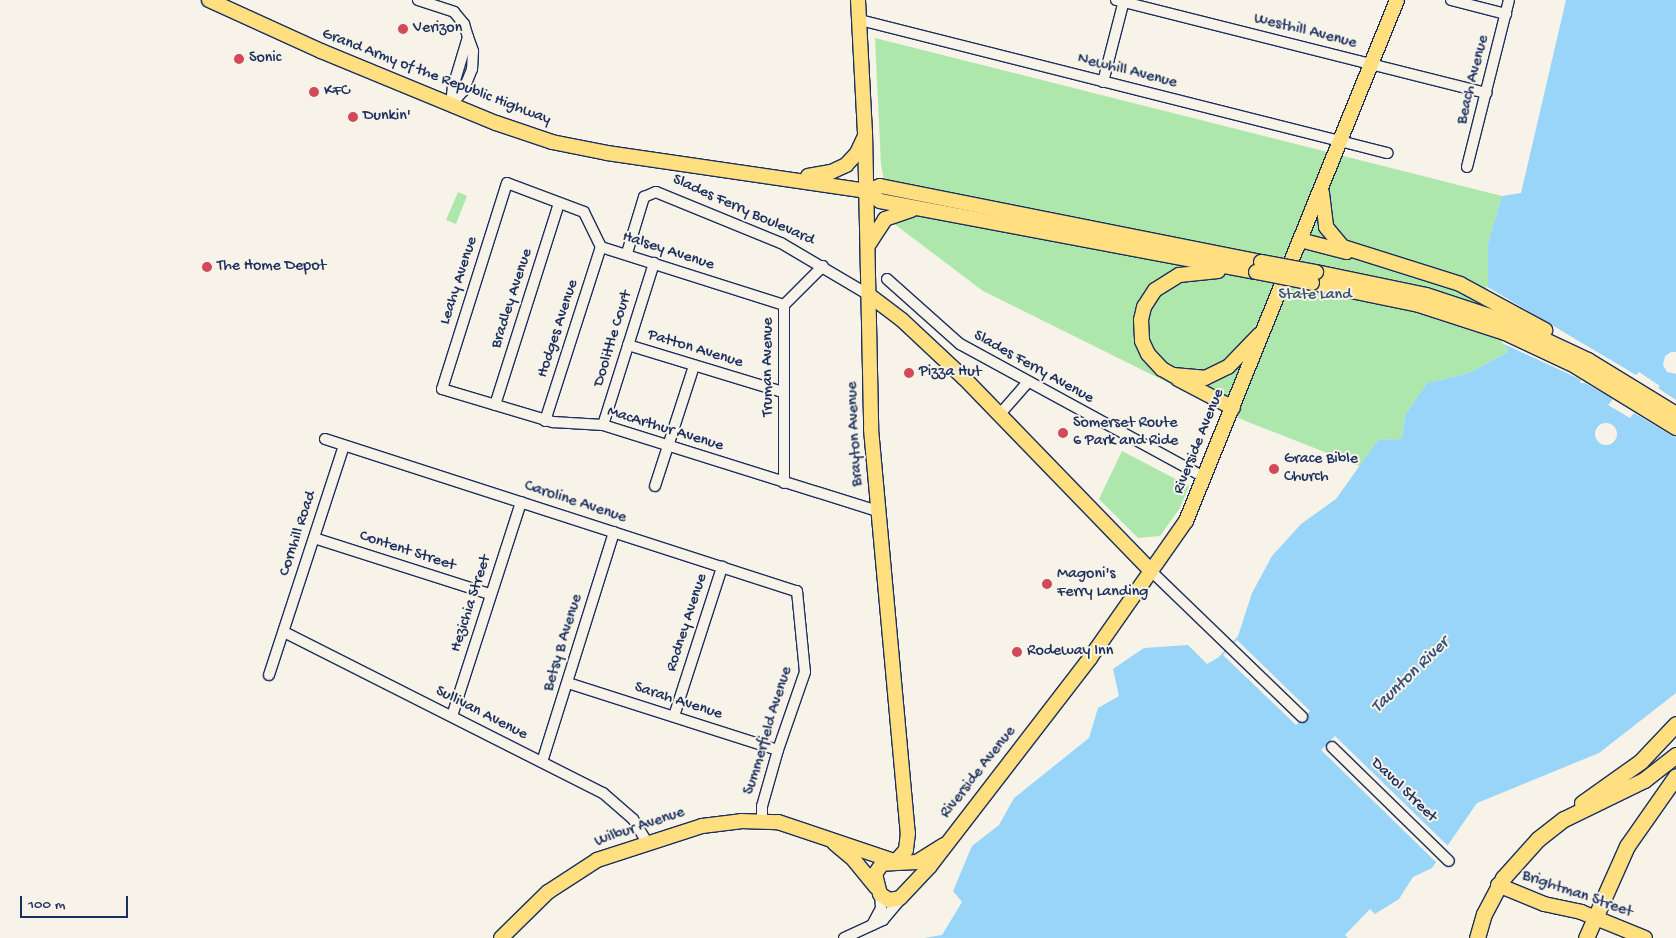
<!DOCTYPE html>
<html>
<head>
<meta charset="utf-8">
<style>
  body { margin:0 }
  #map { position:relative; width:1676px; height:938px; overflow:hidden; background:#f7f3e8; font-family:"Gochi Hand",sans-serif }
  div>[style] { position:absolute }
  .green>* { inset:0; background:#ade7ab }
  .water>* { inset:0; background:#99d4f9 }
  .pier>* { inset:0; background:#f7f3e8 }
  .round { border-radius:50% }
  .roads { filter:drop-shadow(1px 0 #1b2f5e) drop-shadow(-1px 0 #1b2f5e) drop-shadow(0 1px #1b2f5e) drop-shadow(0 -1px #1b2f5e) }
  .minor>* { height:10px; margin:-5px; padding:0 5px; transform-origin:5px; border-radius:5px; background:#f7f3e8 }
  .major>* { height:14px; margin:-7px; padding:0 7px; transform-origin:7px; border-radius:7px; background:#ffdf80 }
  .highway>* { height:15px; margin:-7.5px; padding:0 7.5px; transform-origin:7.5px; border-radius:7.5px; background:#ffdf80 }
  .bridges { filter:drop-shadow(1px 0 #1b2f5e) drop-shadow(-1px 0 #1b2f5e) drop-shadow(0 1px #1b2f5e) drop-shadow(0 -1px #1b2f5e) }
  .major-bridge>* { height:14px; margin:-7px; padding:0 7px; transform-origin:7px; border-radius:7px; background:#ffdf80 }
  .dots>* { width:14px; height:14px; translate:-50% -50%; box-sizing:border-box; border:2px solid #f7f3e8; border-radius:50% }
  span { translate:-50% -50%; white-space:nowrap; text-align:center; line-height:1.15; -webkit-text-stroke:4px #f7f3e8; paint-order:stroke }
  .poi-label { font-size:16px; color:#1b2f5e }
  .left { translate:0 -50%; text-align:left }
  .street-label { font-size:16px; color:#1b2f5e }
  .park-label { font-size:16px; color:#38546d }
  .water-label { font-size:18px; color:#34507d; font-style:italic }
  .scale { position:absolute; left:20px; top:896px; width:108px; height:22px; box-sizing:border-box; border:2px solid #1b2f5e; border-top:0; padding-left:6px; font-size:15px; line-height:18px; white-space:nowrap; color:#1b2f5e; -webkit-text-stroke:4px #f7f3e8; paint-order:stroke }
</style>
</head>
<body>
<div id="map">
  <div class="green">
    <i style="clip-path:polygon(875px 38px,1502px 196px,1488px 243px,1488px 291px,1508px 352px,1469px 373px,1427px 383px,1405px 415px,1402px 439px,1378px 440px,1360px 466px,1243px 420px,983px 291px,893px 223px,881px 165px)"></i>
    <i style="clip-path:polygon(458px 192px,467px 196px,456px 224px,446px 220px)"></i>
    <i style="clip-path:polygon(1122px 451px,1189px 486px,1180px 508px,1160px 536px,1138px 538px,1099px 499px)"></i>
  </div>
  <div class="water">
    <i style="clip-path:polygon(1566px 0,1676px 0,1676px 693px,1599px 753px,1477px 803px,1432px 868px,1413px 877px,1399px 899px,1375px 914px,1370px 909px,1345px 935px,1348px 938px,924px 938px,942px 935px,962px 902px,953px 891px,972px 846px,999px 825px,1014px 798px,1089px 738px,1098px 708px,1119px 696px,1113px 669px,1144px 648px,1188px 645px,1207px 664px,1219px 657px,1238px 636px,1252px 593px,1272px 556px,1301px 524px,1336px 499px,1378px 440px,1402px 439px,1405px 415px,1427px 383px,1469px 373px,1508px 352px,1488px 291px,1488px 243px,1502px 196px,1521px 193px)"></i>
  </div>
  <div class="pier">
    <i style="clip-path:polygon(1486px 286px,1636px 375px,1639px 372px,1660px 386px,1658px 388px,1676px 400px,1676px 438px,1634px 413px,1630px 418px,1608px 405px,1613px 399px,1585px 383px,1580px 383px,1581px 380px,1573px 376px,1502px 343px)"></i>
    <i style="clip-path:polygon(1671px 352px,1676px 352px,1676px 374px,1667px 372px,1663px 365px,1665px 356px)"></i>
    <i class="round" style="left:1595px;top:423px;width:22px;height:22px"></i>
    <i style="clip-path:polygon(1237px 640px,1310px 711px,1296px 725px,1223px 655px)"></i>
    <i style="clip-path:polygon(1335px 736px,1449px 847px,1438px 864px,1321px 750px)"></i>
  </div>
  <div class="roads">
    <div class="minor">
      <i style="left:418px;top:0;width:38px;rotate:18deg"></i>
      <i style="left:454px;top:12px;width:16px;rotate:50deg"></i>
      <i style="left:464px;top:24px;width:14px;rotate:73deg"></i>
      <i style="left:1116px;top:0;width:382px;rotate:14.1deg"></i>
      <i style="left:1451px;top:0;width:57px;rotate:14.3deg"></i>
      <i style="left:860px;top:20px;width:544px;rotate:14.16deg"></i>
      <i style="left:468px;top:37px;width:15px;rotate:70deg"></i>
      <i style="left:473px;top:51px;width:18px;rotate:93deg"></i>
      <i style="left:472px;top:69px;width:24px;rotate:112deg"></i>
      <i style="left:463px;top:91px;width:18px;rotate:131deg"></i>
      <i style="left:451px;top:105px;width:18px;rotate:-84deg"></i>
      <i style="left:453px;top:87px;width:52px;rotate:-73.3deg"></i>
      <i style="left:1103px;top:82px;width:85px;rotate:-75.6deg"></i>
      <i style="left:1467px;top:167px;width:172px;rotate:-75.9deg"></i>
      <i style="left:627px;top:253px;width:59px;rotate:-73.1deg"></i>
      <i style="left:644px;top:197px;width:13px;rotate:-23deg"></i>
      <i style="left:656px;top:192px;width:135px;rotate:22.2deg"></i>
      <i style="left:781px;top:243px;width:102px;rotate:30.6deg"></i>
      <i style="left:887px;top:279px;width:98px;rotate:41.7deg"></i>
      <i style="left:960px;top:344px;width:278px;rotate:28.6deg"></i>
      <i style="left:784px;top:305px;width:192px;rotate:-162.4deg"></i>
      <i style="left:601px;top:247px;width:39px;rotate:-116deg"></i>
      <i style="left:584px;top:212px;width:82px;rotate:-159.4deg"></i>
      <i style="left:507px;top:183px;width:216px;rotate:107.5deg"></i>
      <i style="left:442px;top:389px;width:116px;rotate:16.6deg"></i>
      <i style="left:553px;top:422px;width:50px;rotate:3.4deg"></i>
      <i style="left:603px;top:425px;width:288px;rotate:17.4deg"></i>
      <i style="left:628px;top:345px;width:162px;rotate:16.9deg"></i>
      <i style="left:495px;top:405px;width:212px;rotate:-72.4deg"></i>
      <i style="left:1000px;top:414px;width:43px;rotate:-48.8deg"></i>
      <i style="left:545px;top:421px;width:183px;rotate:-72.2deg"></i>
      <i style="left:603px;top:425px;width:170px;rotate:-72.5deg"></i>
      <i style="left:325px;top:439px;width:496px;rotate:17.9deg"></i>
      <i style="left:797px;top:591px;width:81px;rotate:84.4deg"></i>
      <i style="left:805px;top:672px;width:83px;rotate:109.1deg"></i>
      <i style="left:778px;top:750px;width:58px;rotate:105.9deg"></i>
      <i style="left:762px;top:806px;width:14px;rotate:90deg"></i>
      <i style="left:784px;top:483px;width:178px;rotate:-90deg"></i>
      <i style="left:784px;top:305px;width:55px;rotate:-45deg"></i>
      <i style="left:655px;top:486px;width:126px;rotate:-72deg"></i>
      <i style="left:314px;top:538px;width:185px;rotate:17.7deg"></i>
      <i style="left:1151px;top:571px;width:210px;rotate:44deg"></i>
      <i style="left:284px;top:632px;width:357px;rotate:26.8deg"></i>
      <i style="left:603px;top:793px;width:40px;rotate:41deg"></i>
      <i style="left:633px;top:819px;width:27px;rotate:59deg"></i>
      <i style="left:269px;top:675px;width:241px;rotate:-71.9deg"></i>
      <i style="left:568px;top:683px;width:220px;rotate:17.7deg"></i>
      <i style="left:452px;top:716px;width:225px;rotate:-72.1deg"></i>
      <i style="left:674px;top:716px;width:157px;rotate:-72.1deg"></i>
      <i style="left:1332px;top:747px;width:163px;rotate:44.3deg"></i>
      <i style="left:542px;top:762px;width:241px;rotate:-72.6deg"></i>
      <i style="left:872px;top:925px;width:19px;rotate:-62deg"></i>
      <i style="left:881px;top:908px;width:14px;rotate:-94deg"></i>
      <i style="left:844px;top:938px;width:43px;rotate:-24.8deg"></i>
      <i style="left:883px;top:920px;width:31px;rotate:-50deg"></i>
    </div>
    <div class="major">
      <i style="left:209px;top:0;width:123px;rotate:24.5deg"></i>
      <i style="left:321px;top:51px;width:189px;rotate:22.4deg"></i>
      <i style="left:496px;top:123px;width:59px;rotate:18.7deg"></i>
      <i style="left:552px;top:142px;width:56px;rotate:11.3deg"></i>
      <i style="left:607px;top:153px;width:263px;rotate:8.3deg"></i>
      <i style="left:858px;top:0;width:132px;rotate:87deg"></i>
      <i style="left:865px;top:132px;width:297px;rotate:88.8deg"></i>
      <i style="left:871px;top:429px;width:406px;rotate:84.8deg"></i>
      <i style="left:908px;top:833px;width:17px;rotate:97deg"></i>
      <i style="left:906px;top:850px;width:15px;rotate:132deg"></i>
      <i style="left:808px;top:176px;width:23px;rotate:-10deg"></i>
      <i style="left:831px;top:172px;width:17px;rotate:-25deg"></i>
      <i style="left:846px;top:165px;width:16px;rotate:-47deg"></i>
      <i style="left:857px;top:153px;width:17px;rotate:-65deg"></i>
      <i style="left:867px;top:191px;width:14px;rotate:-21deg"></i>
      <i style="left:880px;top:186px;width:389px;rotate:11.3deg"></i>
      <i style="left:867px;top:191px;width:16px;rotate:38deg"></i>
      <i style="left:880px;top:201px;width:383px;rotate:10.7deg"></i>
      <i style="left:1322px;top:193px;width:34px;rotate:83deg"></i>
      <i style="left:1326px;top:227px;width:26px;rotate:50deg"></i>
      <i style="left:1343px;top:247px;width:123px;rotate:17.5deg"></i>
      <i style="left:1460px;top:284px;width:97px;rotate:28.4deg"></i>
      <i style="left:1300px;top:240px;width:48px;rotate:14.6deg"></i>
      <i style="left:869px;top:244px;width:30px;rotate:-57deg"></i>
      <i style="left:885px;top:219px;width:28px;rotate:-19deg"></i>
      <i style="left:1218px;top:271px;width:39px;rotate:174deg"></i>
      <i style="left:1179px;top:275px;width:28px;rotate:148deg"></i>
      <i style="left:1155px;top:290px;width:20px;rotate:123deg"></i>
      <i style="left:1144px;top:307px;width:13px;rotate:103deg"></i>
      <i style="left:1141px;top:320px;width:21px;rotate:87deg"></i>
      <i style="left:1142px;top:341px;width:14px;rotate:65deg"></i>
      <i style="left:1148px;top:354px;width:21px;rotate:47deg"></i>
      <i style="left:1162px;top:369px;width:13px;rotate:29deg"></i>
      <i style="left:1173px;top:375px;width:32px;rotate:5deg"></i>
      <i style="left:1205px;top:378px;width:25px;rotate:-26deg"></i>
      <i style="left:1228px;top:367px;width:45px;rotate:-45.9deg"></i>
      <i style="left:1316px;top:272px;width:112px;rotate:11.8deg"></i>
      <i style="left:1426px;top:295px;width:83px;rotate:18.2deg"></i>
      <i style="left:1505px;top:321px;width:92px;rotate:25.2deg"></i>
      <i style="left:1588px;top:360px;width:103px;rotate:31.5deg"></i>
      <i style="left:1312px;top:283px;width:109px;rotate:11.6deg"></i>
      <i style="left:1419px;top:305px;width:90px;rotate:18deg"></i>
      <i style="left:1505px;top:333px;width:77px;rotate:25.2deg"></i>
      <i style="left:1575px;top:366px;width:119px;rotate:31.5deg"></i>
      <i style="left:869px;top:295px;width:41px;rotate:37.1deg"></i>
      <i style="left:902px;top:320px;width:85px;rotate:43.1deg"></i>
      <i style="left:964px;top:378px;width:269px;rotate:45.9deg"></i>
      <i style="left:1178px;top:379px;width:62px;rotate:27.8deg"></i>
      <i style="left:834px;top:843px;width:26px;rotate:40deg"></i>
      <i style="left:854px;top:860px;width:35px;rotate:51deg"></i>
      <i style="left:944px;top:845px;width:32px;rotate:148deg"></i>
      <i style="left:917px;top:862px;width:35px;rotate:177deg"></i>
      <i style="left:882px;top:864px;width:12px;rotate:125deg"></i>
      <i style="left:875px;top:874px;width:21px;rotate:76deg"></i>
      <i style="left:880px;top:894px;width:11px;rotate:34deg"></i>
      <i style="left:889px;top:900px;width:11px;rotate:-10deg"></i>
      <i style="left:900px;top:898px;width:44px;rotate:-46.8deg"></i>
      <i style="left:930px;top:866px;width:262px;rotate:-52.4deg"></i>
      <i style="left:1090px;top:658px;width:167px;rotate:-55deg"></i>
      <i style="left:1186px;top:521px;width:562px;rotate:-67.95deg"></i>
      <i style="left:1498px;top:885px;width:50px;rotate:22.4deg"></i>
      <i style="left:1544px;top:904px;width:38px;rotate:12deg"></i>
      <i style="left:1581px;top:912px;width:69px;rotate:22.1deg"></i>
      <i style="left:501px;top:938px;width:66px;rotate:-44.4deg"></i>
      <i style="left:548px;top:892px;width:59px;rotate:-33.1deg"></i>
      <i style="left:597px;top:860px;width:110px;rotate:-17.9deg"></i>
      <i style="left:702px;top:826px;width:39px;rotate:-7deg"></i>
      <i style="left:741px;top:821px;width:37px;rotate:2deg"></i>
      <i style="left:778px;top:822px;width:122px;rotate:18.6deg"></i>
    </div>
    <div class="highway">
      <i style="left:1582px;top:803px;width:72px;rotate:-35.4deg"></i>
      <i style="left:1641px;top:761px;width:51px;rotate:-46.6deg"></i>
      <i style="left:1477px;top:938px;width:25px;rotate:-74deg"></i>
      <i style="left:1484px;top:914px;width:41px;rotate:-62.2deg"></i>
      <i style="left:1503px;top:878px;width:52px;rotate:-48.1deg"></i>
      <i style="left:1538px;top:839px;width:33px;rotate:-38deg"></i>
      <i style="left:1564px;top:819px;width:89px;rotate:-26deg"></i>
      <i style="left:1644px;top:780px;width:41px;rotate:-38deg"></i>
      <i style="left:1586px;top:938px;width:101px;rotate:-66deg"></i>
      <i style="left:1627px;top:846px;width:85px;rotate:-55deg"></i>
    </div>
  </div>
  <div class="bridges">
    <div class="major-bridge">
      <i style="left:1261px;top:262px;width:56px;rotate:10.3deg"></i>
      <i style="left:1256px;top:272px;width:57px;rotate:11.1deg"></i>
    </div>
  </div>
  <div class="dots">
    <i style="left:403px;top:29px;background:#d1495b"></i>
    <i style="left:239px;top:59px;background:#d1495b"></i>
    <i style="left:314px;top:92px;background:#d1495b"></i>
    <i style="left:353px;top:117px;background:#d1495b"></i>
    <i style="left:207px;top:267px;background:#d1495b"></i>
    <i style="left:909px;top:373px;background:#d1495b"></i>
    <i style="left:1063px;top:433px;background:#d1495b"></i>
    <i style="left:1274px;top:469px;background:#d1495b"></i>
    <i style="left:1047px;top:584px;background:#d1495b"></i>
    <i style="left:1017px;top:652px;background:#d1495b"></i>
  </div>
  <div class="poi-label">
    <span class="left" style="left:413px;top:29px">Verizon</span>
    <span class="left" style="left:249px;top:59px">Sonic</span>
    <span class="left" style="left:324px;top:92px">KFC</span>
    <span class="left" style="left:363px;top:117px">Dunkin'</span>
    <span class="left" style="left:217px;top:267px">The Home Depot</span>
    <span class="left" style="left:919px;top:373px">Pizza Hut</span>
    <span class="left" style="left:1073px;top:433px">Somerset Route<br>6 Park and Ride</span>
    <span class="left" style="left:1284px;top:469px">Grace Bible<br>Church</span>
    <span class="left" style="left:1057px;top:584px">Magoni's<br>Ferry Landing</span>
    <span class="left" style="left:1027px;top:652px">Rodeway Inn</span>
  </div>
  <div class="street-label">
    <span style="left:1305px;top:32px;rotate:14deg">Westhill Avenue</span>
    <span style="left:1127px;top:72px;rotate:14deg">Newhill Avenue</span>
    <span style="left:436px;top:78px;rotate:21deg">Grand Army of the Republic Highway</span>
    <span style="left:1474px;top:80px;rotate:-76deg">Beach Avenue</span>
    <span style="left:743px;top:211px;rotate:24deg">Slades Ferry Boulevard</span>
    <span style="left:668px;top:252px;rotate:18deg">Halsey Avenue</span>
    <span style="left:460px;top:281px;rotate:-72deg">Leahy Avenue</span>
    <span style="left:513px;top:299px;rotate:-72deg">Bradley Avenue</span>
    <span style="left:559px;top:329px;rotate:-72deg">Hodges Avenue</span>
    <span style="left:614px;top:339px;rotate:-73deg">Doolittle Court</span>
    <span style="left:695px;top:350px;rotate:17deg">Patton Avenue</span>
    <span style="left:769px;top:367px;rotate:-90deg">Truman Avenue</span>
    <span style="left:1033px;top:368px;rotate:29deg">Slades Ferry Avenue</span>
    <span style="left:665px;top:430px;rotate:17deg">MacArthur Avenue</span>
    <span style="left:856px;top:434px;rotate:-93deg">Brayton Avenue</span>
    <span style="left:1200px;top:442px;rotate:-68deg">Riverside Avenue</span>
    <span style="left:575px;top:503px;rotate:18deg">Caroline Avenue</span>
    <span style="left:299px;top:534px;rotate:-72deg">Cornhill Road</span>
    <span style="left:407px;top:552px;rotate:18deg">Content Street</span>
    <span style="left:472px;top:604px;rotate:-72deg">Hezichia Street</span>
    <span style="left:688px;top:623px;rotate:-72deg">Rodney Avenue</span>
    <span style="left:564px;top:643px;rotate:-73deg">Betsy B Avenue</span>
    <span style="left:678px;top:702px;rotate:18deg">Sarah Avenue</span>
    <span style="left:481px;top:714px;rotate:27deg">Sullivan Avenue</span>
    <span style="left:769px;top:731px;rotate:-73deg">Summerfield Avenue</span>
    <span style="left:979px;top:773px;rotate:-52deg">Riverside Avenue</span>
    <span style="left:1403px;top:791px;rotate:44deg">Davol Street</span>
    <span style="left:640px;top:828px;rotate:-19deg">Wilbur Avenue</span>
    <span style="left:1577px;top:895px;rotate:19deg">Brightman Street</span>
  </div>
  <div class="park-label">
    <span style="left:1315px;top:296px">State Land</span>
  </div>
  <div class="water-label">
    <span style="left:1411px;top:676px;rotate:-44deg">Taunton River</span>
  </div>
  <div class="scale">100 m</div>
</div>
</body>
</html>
